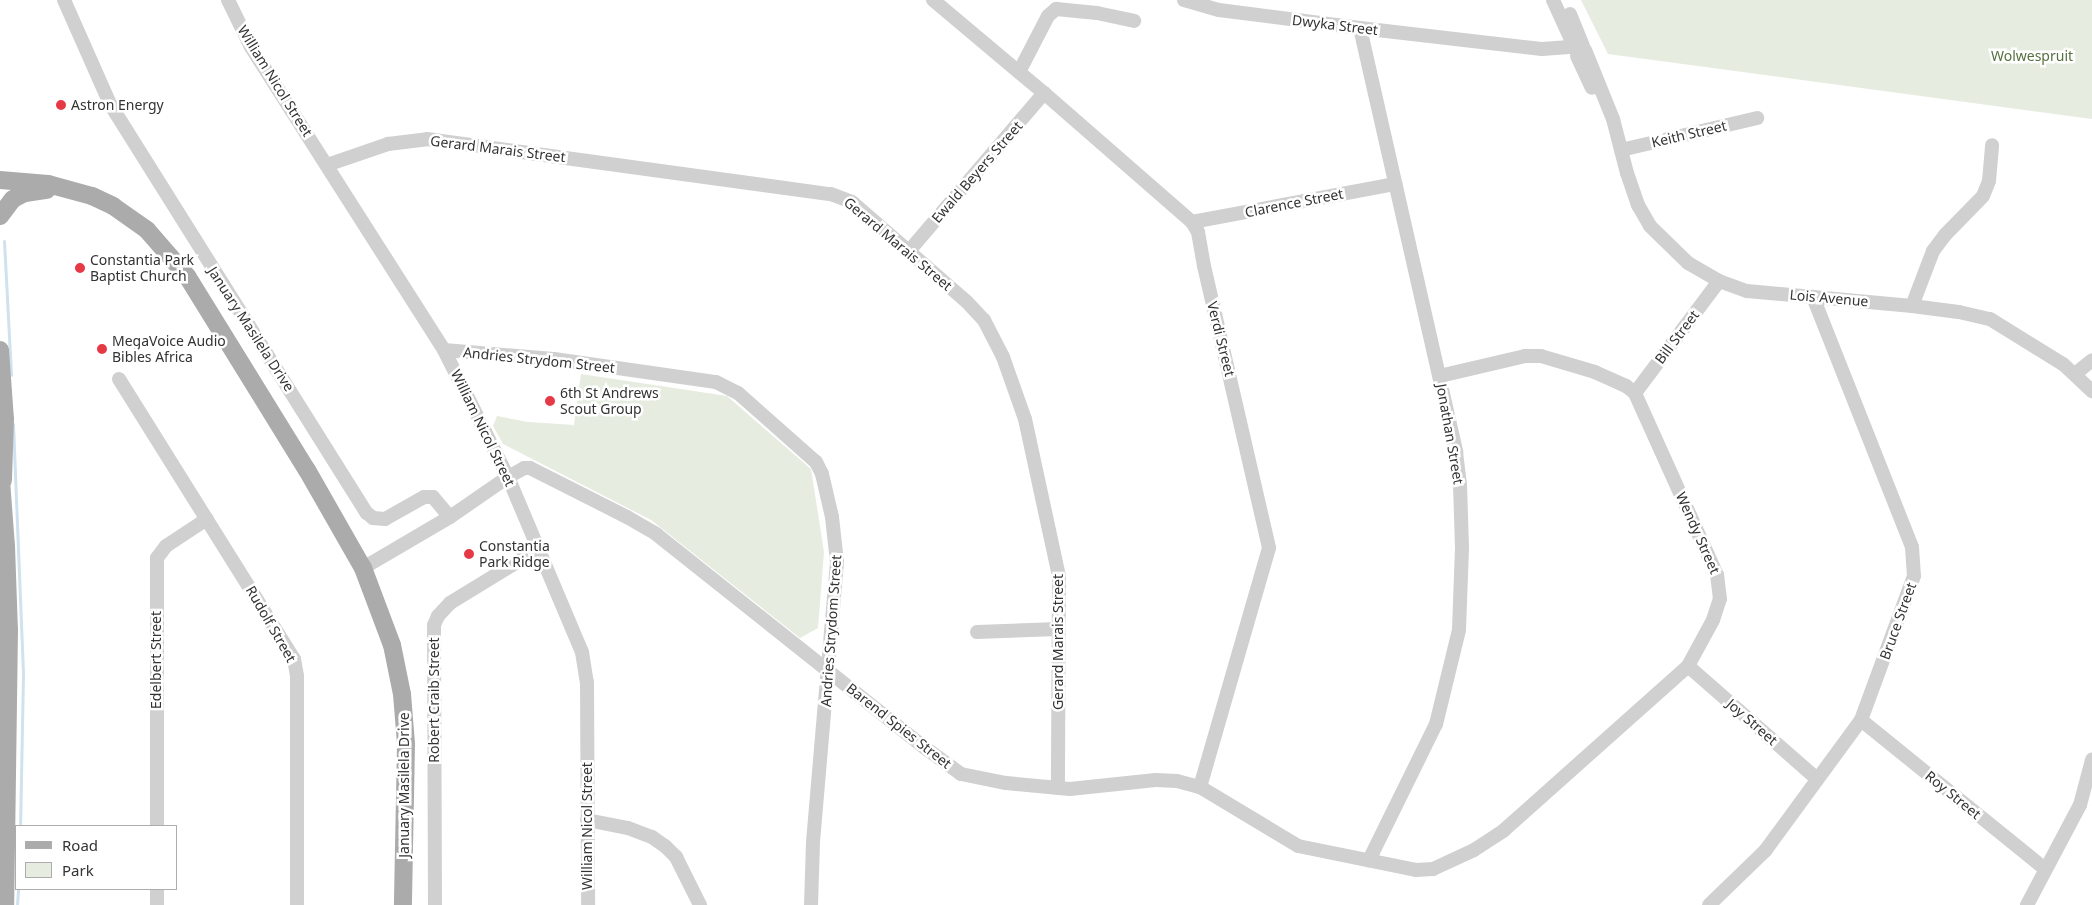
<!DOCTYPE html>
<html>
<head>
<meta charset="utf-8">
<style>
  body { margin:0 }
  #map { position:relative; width:2092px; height:905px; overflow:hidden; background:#fff; font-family:"Noto Sans",sans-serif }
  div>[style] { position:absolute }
  .green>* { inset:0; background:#e6ecdf }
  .stream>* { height:3px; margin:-1.5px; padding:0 1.5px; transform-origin:1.5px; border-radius:1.5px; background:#cfe2ee }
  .minor>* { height:14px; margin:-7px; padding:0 7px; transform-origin:7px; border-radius:7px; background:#d0d0d0 }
  .major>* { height:18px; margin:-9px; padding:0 9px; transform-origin:9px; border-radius:9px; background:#ababab }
  .dots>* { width:14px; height:14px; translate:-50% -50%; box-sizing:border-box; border:2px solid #fff; border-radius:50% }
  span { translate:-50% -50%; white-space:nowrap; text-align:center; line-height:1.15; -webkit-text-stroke:5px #fff; paint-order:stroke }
  .street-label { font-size:14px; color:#333 }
  .park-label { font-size:14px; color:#56703f }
  .poi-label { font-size:14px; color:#333 }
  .left { translate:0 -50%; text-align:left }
  .legend { position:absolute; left:15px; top:825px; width:162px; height:65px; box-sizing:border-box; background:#fff; border:1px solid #adadad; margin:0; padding:6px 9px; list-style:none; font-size:15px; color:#333 }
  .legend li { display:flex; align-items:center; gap:10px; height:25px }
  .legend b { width:25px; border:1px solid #adadad }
</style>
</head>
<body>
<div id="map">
  <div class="green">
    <i style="clip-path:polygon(1581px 0,2092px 0,2092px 119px,1608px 54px)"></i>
    <i style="clip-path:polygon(581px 374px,727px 396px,811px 469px,824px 552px,818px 628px,800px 638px,651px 520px,503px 444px,493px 426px,497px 416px,528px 422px,574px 425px)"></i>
  </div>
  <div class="stream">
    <i style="left:4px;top:241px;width:134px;rotate:87deg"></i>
    <i style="left:13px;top:424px;width:250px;rotate:87.7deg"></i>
    <i style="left:23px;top:674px;width:152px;rotate:91.1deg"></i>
    <i style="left:17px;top:905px;width:16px;rotate:-86deg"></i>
  </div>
  <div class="minor">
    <i style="left:64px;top:0;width:114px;rotate:66.1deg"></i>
    <i style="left:110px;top:104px;width:483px;rotate:57.9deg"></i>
    <i style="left:367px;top:513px;width:8px;rotate:40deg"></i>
    <i style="left:373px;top:518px;width:12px;rotate:5deg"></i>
    <i style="left:385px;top:519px;width:45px;rotate:-29.4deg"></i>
    <i style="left:424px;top:497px;width:9px"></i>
    <i style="left:433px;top:497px;width:26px;rotate:50deg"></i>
    <i style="left:228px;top:0;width:52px;rotate:63.9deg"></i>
    <i style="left:251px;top:47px;width:359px;rotate:57.5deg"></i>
    <i style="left:444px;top:350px;width:142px;rotate:63.3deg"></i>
    <i style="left:508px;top:477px;width:190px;rotate:67.1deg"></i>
    <i style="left:582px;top:652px;width:30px;rotate:81deg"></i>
    <i style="left:587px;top:682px;width:223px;rotate:89.7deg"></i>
    <i style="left:933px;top:0;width:145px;rotate:40deg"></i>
    <i style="left:1044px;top:93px;width:196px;rotate:41.1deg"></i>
    <i style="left:1192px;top:222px;width:12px;rotate:59deg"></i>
    <i style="left:1198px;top:232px;width:35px;rotate:80deg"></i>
    <i style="left:1204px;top:266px;width:289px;rotate:77deg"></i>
    <i style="left:1269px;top:548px;width:249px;rotate:106.1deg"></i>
    <i style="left:1184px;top:0;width:36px;rotate:16deg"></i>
    <i style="left:1219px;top:10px;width:142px;rotate:7.3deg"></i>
    <i style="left:1360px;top:28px;width:183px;rotate:6.6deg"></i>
    <i style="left:1542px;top:49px;width:31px;rotate:-4deg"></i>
    <i style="left:1553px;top:0;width:51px;rotate:65.5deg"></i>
    <i style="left:1570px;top:14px;width:35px;rotate:68deg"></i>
    <i style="left:1360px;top:28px;width:435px;rotate:77.2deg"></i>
    <i style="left:1456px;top:452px;width:32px;rotate:83deg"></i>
    <i style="left:1460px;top:484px;width:64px;rotate:88.2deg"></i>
    <i style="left:1462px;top:548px;width:82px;rotate:92.1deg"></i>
    <i style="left:1459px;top:630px;width:97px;rotate:103.7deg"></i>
    <i style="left:1436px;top:724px;width:152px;rotate:116.2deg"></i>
    <i style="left:1585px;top:50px;width:74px;rotate:67.9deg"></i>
    <i style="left:1613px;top:119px;width:56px;rotate:75.5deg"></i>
    <i style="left:1627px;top:173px;width:34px;rotate:71deg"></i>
    <i style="left:1638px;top:205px;width:24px;rotate:60deg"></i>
    <i style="left:1650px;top:226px;width:53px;rotate:44.2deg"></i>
    <i style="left:1688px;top:263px;width:36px;rotate:30deg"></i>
    <i style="left:1719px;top:281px;width:30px;rotate:20deg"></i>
    <i style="left:1747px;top:291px;width:166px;rotate:5.2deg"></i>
    <i style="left:1912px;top:306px;width:47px;rotate:7.3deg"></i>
    <i style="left:1959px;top:312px;width:32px;rotate:13deg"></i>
    <i style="left:1990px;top:319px;width:86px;rotate:31.7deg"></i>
    <i style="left:2063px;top:364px;width:40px;rotate:43deg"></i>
    <i style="left:1577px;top:56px;width:35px;rotate:65deg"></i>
    <i style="left:1019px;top:72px;width:63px;rotate:-62.6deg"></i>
    <i style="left:1048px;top:16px;width:11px;rotate:-41deg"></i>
    <i style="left:1056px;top:9px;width:41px;rotate:5.6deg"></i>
    <i style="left:1097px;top:13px;width:38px;rotate:12deg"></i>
    <i style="left:1621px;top:150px;width:140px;rotate:-13.2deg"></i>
    <i style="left:327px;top:165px;width:65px;rotate:-19deg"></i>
    <i style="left:388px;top:144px;width:39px;rotate:-7deg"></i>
    <i style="left:427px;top:139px;width:408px;rotate:7.8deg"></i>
    <i style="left:831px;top:194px;width:22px;rotate:21deg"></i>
    <i style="left:852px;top:202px;width:152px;rotate:41deg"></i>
    <i style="left:967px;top:302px;width:25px;rotate:47deg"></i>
    <i style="left:984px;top:320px;width:42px;rotate:62.8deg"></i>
    <i style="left:1003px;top:357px;width:66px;rotate:70.5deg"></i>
    <i style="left:1025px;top:419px;width:161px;rotate:77.8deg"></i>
    <i style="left:1059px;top:576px;width:212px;rotate:90.3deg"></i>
    <i style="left:1192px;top:222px;width:207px;rotate:-10.6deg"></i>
    <i style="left:909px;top:251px;width:208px;rotate:-49.5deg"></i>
    <i style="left:1912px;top:306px;width:59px;rotate:-69.1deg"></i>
    <i style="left:1933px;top:251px;width:20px;rotate:-53deg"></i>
    <i style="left:1945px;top:235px;width:54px;rotate:-45.7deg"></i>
    <i style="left:1983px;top:196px;width:16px;rotate:-68deg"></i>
    <i style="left:1989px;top:181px;width:36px;rotate:-85deg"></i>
    <i style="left:444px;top:350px;width:110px;rotate:4.7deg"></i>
    <i style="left:554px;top:359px;width:164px;rotate:8.1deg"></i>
    <i style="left:716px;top:382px;width:25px;rotate:27deg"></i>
    <i style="left:738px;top:393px;width:104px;rotate:41.5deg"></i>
    <i style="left:816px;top:462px;width:13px;rotate:63deg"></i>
    <i style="left:822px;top:474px;width:44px;rotate:76.9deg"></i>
    <i style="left:832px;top:517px;width:45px;rotate:83.7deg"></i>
    <i style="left:837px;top:562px;width:281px;rotate:94.9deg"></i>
    <i style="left:813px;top:842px;width:63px;rotate:91.8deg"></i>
    <i style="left:2075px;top:374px;width:22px;rotate:-39deg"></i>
    <i style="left:119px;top:379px;width:330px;rotate:58deg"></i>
    <i style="left:294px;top:659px;width:17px;rotate:80deg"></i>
    <i style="left:297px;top:676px;width:229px;rotate:90deg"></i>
    <i style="left:1635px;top:393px;width:140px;rotate:-53.1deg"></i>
    <i style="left:363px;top:568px;width:101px;rotate:-30.4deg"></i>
    <i style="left:450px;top:517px;width:70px;rotate:-34.6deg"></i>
    <i style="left:508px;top:477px;width:18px;rotate:-29deg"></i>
    <i style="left:524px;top:468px;width:6px"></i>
    <i style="left:530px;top:468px;width:109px;rotate:26.8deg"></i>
    <i style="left:627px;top:517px;width:34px;rotate:30deg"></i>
    <i style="left:656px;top:534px;width:347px;rotate:38.5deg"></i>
    <i style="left:928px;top:750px;width:41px;rotate:36deg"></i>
    <i style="left:961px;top:774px;width:46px;rotate:11.3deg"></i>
    <i style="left:1006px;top:783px;width:64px;rotate:5.4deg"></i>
    <i style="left:1070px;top:789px;width:86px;rotate:-6deg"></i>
    <i style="left:1156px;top:780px;width:21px;rotate:3deg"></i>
    <i style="left:1177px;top:781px;width:24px;rotate:15deg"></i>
    <i style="left:1200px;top:787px;width:114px;rotate:31deg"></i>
    <i style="left:1298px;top:846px;width:120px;rotate:11.5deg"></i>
    <i style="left:1416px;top:870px;width:17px;rotate:-3deg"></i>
    <i style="left:1433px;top:869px;width:45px;rotate:-24.9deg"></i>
    <i style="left:1474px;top:850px;width:35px;rotate:-33deg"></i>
    <i style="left:1503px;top:831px;width:248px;rotate:-41.7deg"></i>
    <i style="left:1688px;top:666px;width:52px;rotate:-61.5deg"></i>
    <i style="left:1713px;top:620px;width:22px;rotate:-72deg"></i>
    <i style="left:1720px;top:599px;width:24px;rotate:-97deg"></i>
    <i style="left:1717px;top:575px;width:200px;rotate:-114.3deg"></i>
    <i style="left:1635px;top:393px;width:11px;rotate:-142deg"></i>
    <i style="left:1626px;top:386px;width:34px;rotate:-156deg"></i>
    <i style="left:1595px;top:372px;width:56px;rotate:-163.5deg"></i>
    <i style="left:1541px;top:356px;width:16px;rotate:180deg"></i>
    <i style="left:1525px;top:356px;width:87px;rotate:166.8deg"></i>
    <i style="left:977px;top:632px;width:81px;rotate:-2.1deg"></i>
    <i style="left:1688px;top:666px;width:171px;rotate:41.2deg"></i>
    <i style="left:1861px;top:720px;width:237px;rotate:39deg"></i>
    <i style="left:587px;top:820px;width:42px;rotate:11deg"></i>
    <i style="left:628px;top:828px;width:26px;rotate:21deg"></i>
    <i style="left:652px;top:837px;width:16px;rotate:35deg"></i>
    <i style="left:665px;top:846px;width:16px;rotate:45deg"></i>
    <i style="left:676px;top:857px;width:54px;rotate:63.4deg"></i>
    <i style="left:157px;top:826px;width:268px;rotate:-90deg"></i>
    <i style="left:157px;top:558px;width:15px;rotate:-53deg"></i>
    <i style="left:166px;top:546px;width:49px;rotate:-33.4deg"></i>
    <i style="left:157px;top:889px;width:16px;rotate:90deg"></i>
    <i style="left:435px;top:905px;width:280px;rotate:-90.2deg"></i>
    <i style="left:434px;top:625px;width:10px;rotate:-66deg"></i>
    <i style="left:438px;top:616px;width:18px;rotate:-47deg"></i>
    <i style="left:450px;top:603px;width:103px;rotate:-31.5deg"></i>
    <i style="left:1709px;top:905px;width:78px;rotate:-44deg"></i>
    <i style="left:1765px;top:851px;width:162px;rotate:-53.8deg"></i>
    <i style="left:1861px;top:720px;width:153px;rotate:-69.8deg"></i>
    <i style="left:1914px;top:576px;width:29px;rotate:-94deg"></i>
    <i style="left:1912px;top:547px;width:269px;rotate:-111.6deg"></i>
    <i style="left:2027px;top:905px;width:113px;rotate:-62.1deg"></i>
    <i style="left:2080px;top:805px;width:47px;rotate:-75.1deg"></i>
  </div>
  <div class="major">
    <i style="left:0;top:180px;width:48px;rotate:4.8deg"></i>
    <i style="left:48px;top:184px;width:46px;rotate:15.3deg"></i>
    <i style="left:92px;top:196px;width:23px;rotate:25deg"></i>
    <i style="left:113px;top:206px;width:42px;rotate:35.2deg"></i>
    <i style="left:147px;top:230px;width:61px;rotate:49deg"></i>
    <i style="left:187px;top:276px;width:228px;rotate:58.3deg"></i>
    <i style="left:307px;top:470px;width:113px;rotate:60.3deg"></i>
    <i style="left:363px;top:568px;width:82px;rotate:69.4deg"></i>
    <i style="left:392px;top:645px;width:50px;rotate:78.5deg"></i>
    <i style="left:402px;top:694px;width:50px;rotate:85.4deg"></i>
    <i style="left:406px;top:744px;width:161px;rotate:91.1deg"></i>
    <i style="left:0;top:216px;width:21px;rotate:-53deg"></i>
    <i style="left:13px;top:199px;width:13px;rotate:-27deg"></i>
    <i style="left:25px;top:193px;width:22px;rotate:-8deg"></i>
    <i style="left:0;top:350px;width:69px;rotate:85.9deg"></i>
    <i style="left:5px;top:419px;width:61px;rotate:91.9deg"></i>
    <i style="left:0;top:467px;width:79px;rotate:85.7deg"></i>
    <i style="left:6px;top:546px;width:84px;rotate:88deg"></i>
    <i style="left:9px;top:630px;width:275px;rotate:90.8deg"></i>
  </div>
  <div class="dots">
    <i style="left:61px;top:105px;background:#e63946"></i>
    <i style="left:80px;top:268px;background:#e63946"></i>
    <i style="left:102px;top:349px;background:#e63946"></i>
    <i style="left:550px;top:401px;background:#e63946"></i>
    <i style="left:469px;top:554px;background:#e63946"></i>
  </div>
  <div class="street-label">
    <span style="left:1335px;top:25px;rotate:7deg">Dwyka Street</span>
    <span style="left:275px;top:81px;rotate:58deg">William Nicol Street</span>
    <span style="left:1689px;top:134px;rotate:-13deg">Keith Street</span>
    <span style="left:498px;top:149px;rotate:7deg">Gerard Marais Street</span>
    <span style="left:977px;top:172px;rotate:-49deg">Ewald Beyers Street</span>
    <span style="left:1294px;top:203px;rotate:-11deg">Clarence Street</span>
    <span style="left:898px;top:244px;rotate:40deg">Gerard Marais Street</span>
    <span style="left:1829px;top:298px;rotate:5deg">Lois Avenue</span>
    <span style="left:251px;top:329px;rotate:57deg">January Masilela Drive</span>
    <span style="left:1677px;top:337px;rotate:-53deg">Bill Street</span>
    <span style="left:1221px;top:339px;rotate:76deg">Verdi Street</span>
    <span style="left:539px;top:360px;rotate:6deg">Andries Strydom Street</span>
    <span style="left:483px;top:428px;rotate:64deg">William Nicol Street</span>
    <span style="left:1450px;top:434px;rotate:80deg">Jonathan Street</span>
    <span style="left:1698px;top:533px;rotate:66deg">Wendy Street</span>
    <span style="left:1898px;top:621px;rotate:-70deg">Bruce Street</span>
    <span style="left:271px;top:624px;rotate:60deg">Rudolf Street</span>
    <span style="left:831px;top:631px;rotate:-86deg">Andries Strydom Street</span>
    <span style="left:1058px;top:642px;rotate:-90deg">Gerard Marais Street</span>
    <span style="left:156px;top:660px;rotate:-90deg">Edelbert Street</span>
    <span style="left:434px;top:700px;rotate:-90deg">Robert Craib Street</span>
    <span style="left:1752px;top:722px;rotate:41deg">Joy Street</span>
    <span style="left:899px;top:726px;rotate:38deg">Barend Spies Street</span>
    <span style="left:404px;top:785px;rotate:-90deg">January Masilela Drive</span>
    <span style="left:1953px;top:795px;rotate:39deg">Roy Street</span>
    <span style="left:587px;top:826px;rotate:-90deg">William Nicol Street</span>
  </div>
  <div class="park-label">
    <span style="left:2032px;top:56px">Wolwespruit</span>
  </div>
  <div class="poi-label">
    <span class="left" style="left:71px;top:105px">Astron Energy</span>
    <span class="left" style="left:90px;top:268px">Constantia Park<br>Baptist Church</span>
    <span class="left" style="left:112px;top:349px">MegaVoice Audio<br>Bibles Africa</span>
    <span class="left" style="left:560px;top:401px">6th St Andrews<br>Scout Group</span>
    <span class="left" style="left:479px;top:554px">Constantia<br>Park Ridge</span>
  </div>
  <ul class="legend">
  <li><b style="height:6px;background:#ababab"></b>Road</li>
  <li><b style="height:14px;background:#e6ecdf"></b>Park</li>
  </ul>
</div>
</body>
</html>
